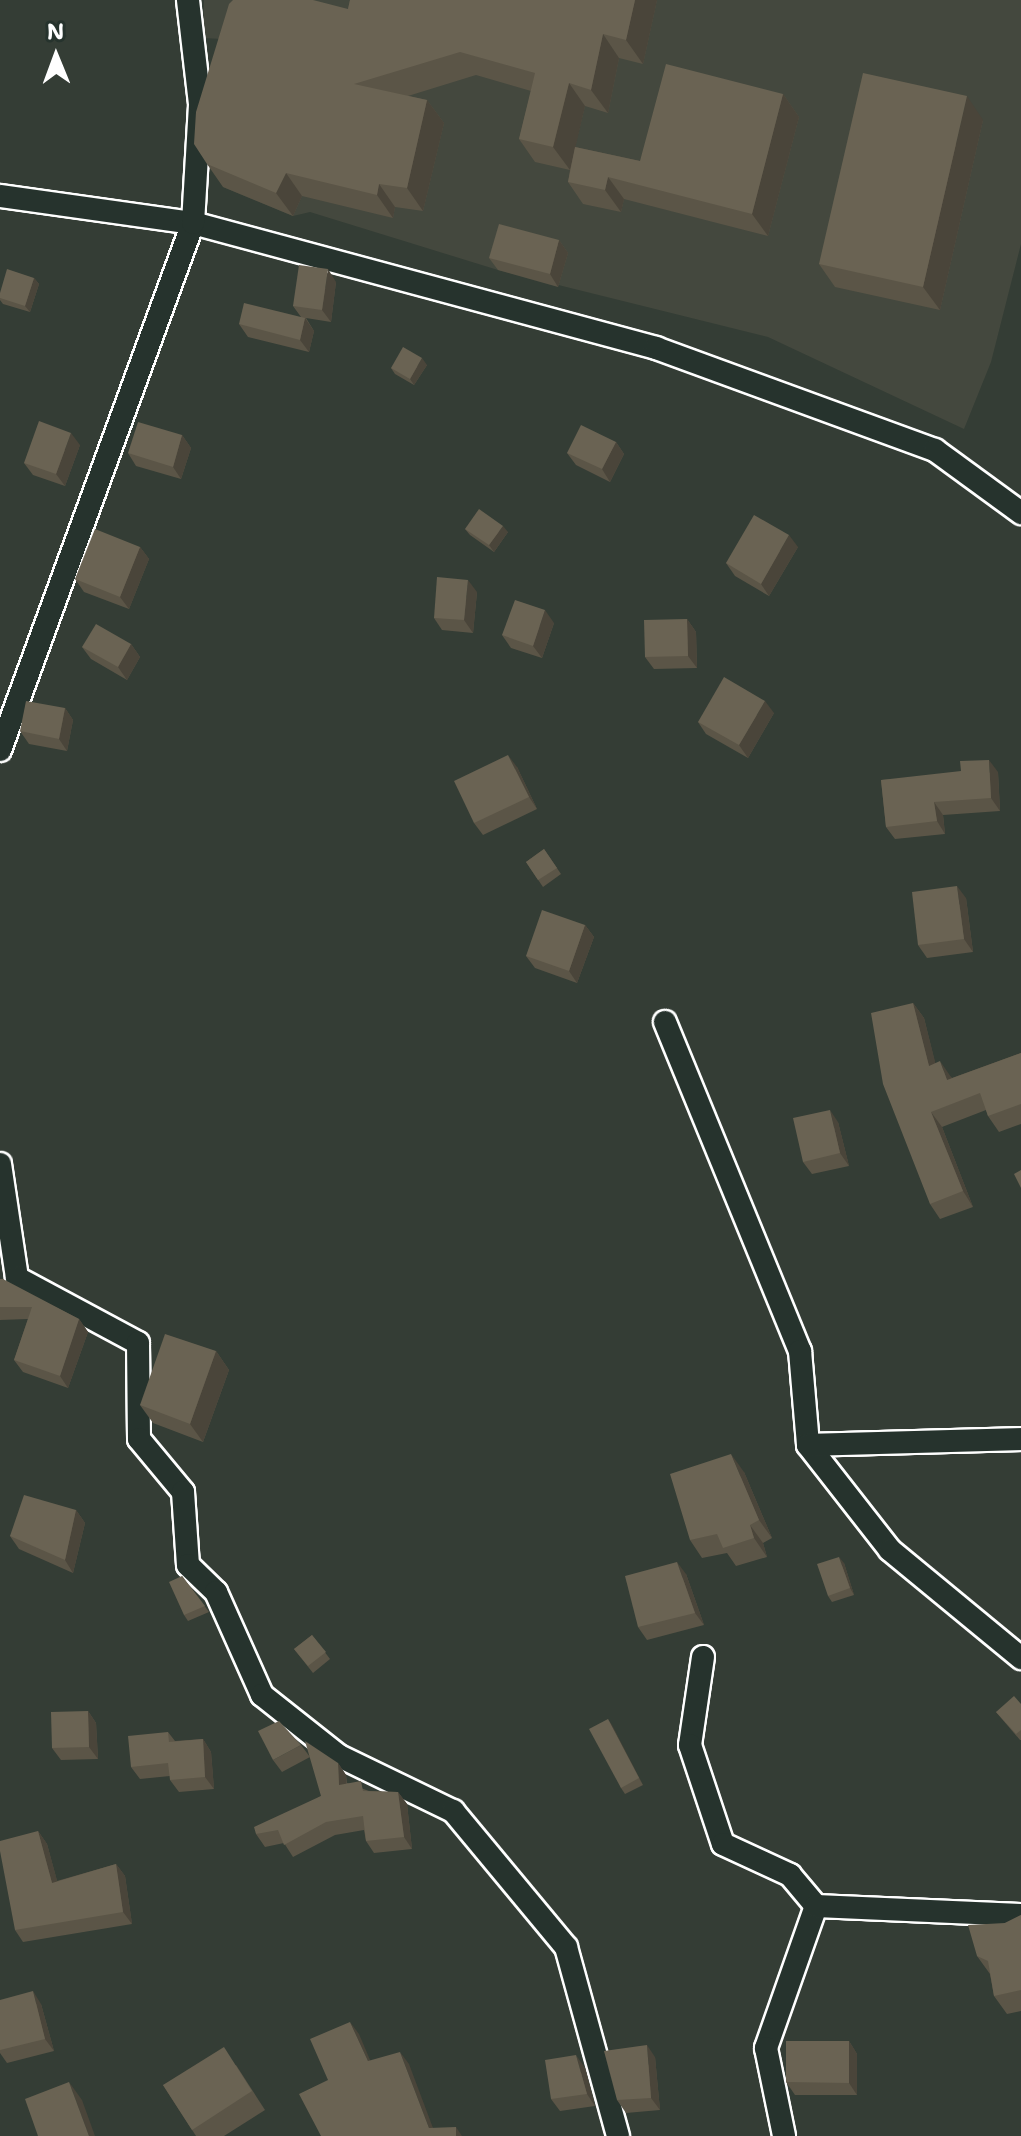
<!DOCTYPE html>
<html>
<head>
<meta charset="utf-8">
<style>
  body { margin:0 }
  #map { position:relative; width:1021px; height:2136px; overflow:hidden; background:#343d35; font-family:"Shantell Sans",sans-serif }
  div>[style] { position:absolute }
  .built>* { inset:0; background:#44483e }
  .roads { filter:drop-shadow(2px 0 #fff) drop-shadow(-2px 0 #fff) drop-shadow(0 2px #fff) drop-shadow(0 -2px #fff) }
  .street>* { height:22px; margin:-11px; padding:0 11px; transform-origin:11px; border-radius:11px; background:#26332d }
  .wall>* { inset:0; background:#5b5547 }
  .shaded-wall>* { inset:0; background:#4a453a }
  .building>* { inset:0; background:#6a6353 }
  span { translate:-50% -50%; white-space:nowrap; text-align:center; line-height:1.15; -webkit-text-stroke:7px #26332d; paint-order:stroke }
  .north { position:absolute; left:16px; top:16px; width:80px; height:80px; -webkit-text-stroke:6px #26332d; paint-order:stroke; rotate:359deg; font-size:22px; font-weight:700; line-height:32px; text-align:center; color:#fff }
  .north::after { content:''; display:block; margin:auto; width:28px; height:36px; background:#fff; clip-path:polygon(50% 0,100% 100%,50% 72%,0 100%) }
</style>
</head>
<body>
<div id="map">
  <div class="built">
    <i style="clip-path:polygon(204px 0,1021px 0,1021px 244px,991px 362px,964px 429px,768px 337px,498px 270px,310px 212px,293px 216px,223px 187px,241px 40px,203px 38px)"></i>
  </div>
  <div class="roads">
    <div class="street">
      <i style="left:0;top:196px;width:195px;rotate:8deg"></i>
      <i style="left:193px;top:223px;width:480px;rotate:15.1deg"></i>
      <i style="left:656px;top:348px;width:297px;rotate:20.1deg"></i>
      <i style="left:935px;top:450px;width:107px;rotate:36.2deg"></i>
      <i style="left:0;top:750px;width:561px;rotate:-69.89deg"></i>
      <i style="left:193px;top:223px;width:119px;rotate:-86.6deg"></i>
      <i style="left:200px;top:104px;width:105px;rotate:-96.6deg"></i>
      <i style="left:665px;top:1022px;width:356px;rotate:67.7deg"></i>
      <i style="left:800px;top:1351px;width:94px;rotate:85.1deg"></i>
      <i style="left:808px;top:1445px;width:133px;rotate:52deg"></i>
      <i style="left:890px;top:1550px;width:170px;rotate:39.5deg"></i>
      <i style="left:0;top:1164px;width:115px;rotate:81.5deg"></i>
      <i style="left:17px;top:1278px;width:137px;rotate:28.2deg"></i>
      <i style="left:138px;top:1343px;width:96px;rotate:89.4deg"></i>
      <i style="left:139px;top:1439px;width:69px;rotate:50.3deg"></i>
      <i style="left:183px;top:1492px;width:73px;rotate:86.1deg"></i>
      <i style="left:188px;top:1565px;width:39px;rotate:44deg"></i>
      <i style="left:216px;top:1592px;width:113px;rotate:65.9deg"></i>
      <i style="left:262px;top:1695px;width:98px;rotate:38.4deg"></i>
      <i style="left:339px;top:1756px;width:127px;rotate:25.8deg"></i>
      <i style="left:453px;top:1811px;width:177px;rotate:50.3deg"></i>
      <i style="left:566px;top:1947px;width:196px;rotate:74.6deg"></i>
      <i style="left:808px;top:1445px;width:213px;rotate:-1.6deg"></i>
      <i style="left:703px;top:1657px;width:89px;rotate:98.4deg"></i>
      <i style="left:690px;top:1745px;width:104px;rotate:71.6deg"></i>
      <i style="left:723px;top:1844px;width:74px;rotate:24.8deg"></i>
      <i style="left:790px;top:1875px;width:40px;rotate:50deg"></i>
      <i style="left:816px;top:1906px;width:151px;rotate:109.4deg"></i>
      <i style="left:766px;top:2048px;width:90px;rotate:78.4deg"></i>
      <i style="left:816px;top:1906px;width:205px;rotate:2.5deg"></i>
    </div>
  </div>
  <div class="wall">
    <i style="clip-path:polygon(350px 0,657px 0,643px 64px,619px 58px,608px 113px,585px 106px,575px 147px,640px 161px,783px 94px,799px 117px,768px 236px,624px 199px,621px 212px,583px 204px,568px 182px,570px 170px,535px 162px,519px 139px,531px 91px,476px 75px,408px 96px,427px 100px,444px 123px,423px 211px,395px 207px,393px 218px,302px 196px,293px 216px,223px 187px,207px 164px,348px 9px)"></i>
    <i style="clip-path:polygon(983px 120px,940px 310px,835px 287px,819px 264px)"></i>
    <i style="clip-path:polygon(559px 240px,568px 253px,558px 287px,498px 270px,489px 258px)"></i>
    <i style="clip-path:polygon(34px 278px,39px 284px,30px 312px,3px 304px,0 300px,0 293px)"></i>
    <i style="clip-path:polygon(336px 282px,331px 322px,306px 318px,314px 331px,309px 352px,248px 337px,239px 324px,301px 317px,293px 306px)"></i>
    <i style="clip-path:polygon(427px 365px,414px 385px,395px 374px,391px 368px)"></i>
    <i style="clip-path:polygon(182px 435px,191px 448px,181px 479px,136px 466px,128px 453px)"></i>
    <i style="clip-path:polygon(616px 442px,624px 454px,610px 482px,576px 465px,567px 453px)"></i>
    <i style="clip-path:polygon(80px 445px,65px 486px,33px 475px,24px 463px)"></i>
    <i style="clip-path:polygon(465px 529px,508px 532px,494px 552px,470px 535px)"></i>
    <i style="clip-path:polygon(140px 547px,149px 559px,129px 609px,84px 592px,75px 579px)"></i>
    <i style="clip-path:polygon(798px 547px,769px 596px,735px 576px,726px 563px)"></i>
    <i style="clip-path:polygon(477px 592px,473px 633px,442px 630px,434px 618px)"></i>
    <i style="clip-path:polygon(687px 619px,696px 632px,697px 668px,654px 669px,645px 657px)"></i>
    <i style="clip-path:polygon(554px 623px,542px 658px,511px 648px,502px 635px)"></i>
    <i style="clip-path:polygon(131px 644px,140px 657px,127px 680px,91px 659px,82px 647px)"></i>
    <i style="clip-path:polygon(65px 708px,73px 720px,67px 751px,29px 744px,20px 731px)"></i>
    <i style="clip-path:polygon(774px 713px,748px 758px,706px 734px,698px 722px)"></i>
    <i style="clip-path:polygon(517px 767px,537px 809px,483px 835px,474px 823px)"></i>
    <i style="clip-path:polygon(998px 772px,1000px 811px,943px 815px,945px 834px,895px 839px,886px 827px,881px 780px)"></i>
    <i style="clip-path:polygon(544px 849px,561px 874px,543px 887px,526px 862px)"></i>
    <i style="clip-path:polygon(966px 898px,973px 952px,927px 958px,918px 945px)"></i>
    <i style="clip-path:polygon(585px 925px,594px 937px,577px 983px,535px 968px,526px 956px)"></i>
    <i style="clip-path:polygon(913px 1003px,924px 1018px,935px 1063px,952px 1078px,1021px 1053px,1021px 1124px,999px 1132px,988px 1116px,986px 1110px,942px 1127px,973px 1207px,940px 1219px,930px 1204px)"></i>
    <i style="clip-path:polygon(838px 1122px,849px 1166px,812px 1174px,803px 1162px)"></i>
    <i style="clip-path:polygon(0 1279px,79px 1319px,88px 1332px,68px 1388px,23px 1372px,14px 1360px,28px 1319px,0 1320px)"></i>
    <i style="clip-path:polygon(216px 1351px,229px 1370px,203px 1442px,153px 1423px,140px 1405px)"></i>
    <i style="clip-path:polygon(744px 1472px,772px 1538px,763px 1543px,767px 1557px,736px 1566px,727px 1553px,702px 1558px,690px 1540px)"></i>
    <i style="clip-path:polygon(76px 1510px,85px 1523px,73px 1573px,19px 1549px,10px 1536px)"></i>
    <i style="clip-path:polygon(844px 1563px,854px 1595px,832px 1602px,828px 1596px)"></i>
    <i style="clip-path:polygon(686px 1574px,704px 1625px,647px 1640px,638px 1627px)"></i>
    <i style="clip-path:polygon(182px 1576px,209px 1612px,188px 1621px,184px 1615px)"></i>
    <i style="clip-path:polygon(312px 1635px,330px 1659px,313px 1673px,294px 1649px)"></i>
    <i style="clip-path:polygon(1021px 1704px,1021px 1740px,1020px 1740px,996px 1712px)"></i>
    <i style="clip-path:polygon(88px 1711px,96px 1723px,98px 1759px,61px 1760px,52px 1748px)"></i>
    <i style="clip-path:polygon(608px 1719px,643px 1785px,625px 1794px,621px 1788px)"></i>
    <i style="clip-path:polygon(168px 1732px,175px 1741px,203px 1739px,211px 1752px,214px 1789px,179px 1792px,170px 1780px,170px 1776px,140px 1779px,131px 1767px)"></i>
    <i style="clip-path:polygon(301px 1745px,310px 1757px,282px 1772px,273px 1760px)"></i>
    <i style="clip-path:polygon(338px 1763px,346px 1775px,347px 1783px,369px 1791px,398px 1792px,407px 1804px,412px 1849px,374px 1853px,366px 1841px,364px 1830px,335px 1835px,293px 1857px,284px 1843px,265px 1847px,256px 1834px,321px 1796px)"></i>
    <i style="clip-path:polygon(38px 1831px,47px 1844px,57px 1881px,116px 1864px,125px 1876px,132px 1924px,23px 1942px,15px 1930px)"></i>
    <i style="clip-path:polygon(1021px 1915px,1021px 2011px,1007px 2014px,994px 1996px,990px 1974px,977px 1956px,1005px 1923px)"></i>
    <i style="clip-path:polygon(0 2000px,41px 2004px,54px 2051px,7px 2063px,0 2053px)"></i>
    <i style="clip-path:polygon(849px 2041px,857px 2054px,857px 2095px,795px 2095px,786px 2082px)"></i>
    <i style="clip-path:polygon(655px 2057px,660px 2110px,626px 2113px,617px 2100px)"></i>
    <i style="clip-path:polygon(236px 2065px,265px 2110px,224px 2136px,196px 2136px,163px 2085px)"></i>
    <i style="clip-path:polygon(585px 2068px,595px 2106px,560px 2111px,551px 2099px)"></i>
  </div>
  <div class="shaded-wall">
    <i style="clip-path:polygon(635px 0,657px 0,643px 64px,626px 40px)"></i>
    <i style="clip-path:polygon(603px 34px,619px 58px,608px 113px,591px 90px)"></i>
    <i style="clip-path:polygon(569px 83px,585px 106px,570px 170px,553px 147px)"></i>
    <i style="clip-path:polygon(783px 94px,799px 117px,768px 236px,752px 214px)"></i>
    <i style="clip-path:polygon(967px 96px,983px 120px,940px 310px,923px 287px)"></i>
    <i style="clip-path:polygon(427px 100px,444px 123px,423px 211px,407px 188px)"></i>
    <i style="clip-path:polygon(286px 173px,302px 196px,293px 216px,276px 193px)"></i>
    <i style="clip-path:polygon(608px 177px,624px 199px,621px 212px,605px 190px)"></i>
    <i style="clip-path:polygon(379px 184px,395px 207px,393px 218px,377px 195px)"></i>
    <i style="clip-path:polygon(559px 240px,568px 253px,558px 287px,550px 274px)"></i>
    <i style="clip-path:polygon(328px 269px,336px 282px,331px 322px,322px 310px)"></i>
    <i style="clip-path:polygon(34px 278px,39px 284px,30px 312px,25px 306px)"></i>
    <i style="clip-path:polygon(305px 318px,314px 331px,309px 352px,300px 340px)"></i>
    <i style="clip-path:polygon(422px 358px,427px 365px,414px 385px,410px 379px)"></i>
    <i style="clip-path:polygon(71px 433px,80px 445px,65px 486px,56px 474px)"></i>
    <i style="clip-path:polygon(182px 435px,191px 448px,181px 479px,173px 467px)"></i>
    <i style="clip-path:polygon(616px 442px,624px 454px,610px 482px,602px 469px)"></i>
    <i style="clip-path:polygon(503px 526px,508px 532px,494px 552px,489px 545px)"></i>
    <i style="clip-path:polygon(789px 535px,798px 547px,769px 596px,761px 584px)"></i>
    <i style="clip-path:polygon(140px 547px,149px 559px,129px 609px,120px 597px)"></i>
    <i style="clip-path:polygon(468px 580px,477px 592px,473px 633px,464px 620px)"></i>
    <i style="clip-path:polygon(545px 610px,554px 623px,542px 658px,533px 646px)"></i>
    <i style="clip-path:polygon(687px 619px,696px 632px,697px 668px,688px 656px)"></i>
    <i style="clip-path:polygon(131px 644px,140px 657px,127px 680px,118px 667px)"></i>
    <i style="clip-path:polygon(765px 701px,774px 713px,748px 758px,739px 745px)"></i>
    <i style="clip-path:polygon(65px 708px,73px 720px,67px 751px,59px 739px)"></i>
    <i style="clip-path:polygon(508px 755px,517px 767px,537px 809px,529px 797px)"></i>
    <i style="clip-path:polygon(989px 760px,998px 772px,1000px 811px,991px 798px)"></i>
    <i style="clip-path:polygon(934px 802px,943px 815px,945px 834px,937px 821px)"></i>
    <i style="clip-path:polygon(957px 886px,966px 898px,973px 952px,964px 939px)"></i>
    <i style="clip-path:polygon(585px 925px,594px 937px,577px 983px,569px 971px)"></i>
    <i style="clip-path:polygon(913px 1003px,924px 1018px,940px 1081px,929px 1066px)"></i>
    <i style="clip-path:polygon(940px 1061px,951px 1077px,958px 1095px,947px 1080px)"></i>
    <i style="clip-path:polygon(830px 1110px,838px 1122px,849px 1166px,840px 1153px)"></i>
    <i style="clip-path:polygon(931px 1112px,942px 1127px,973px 1207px,963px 1191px)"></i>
    <i style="clip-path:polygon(79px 1319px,88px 1332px,68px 1388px,60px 1376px)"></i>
    <i style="clip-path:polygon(216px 1351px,229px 1370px,203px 1442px,190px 1424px)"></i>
    <i style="clip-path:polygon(731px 1454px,744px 1472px,772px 1538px,759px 1520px)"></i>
    <i style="clip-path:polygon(76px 1510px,85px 1523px,73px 1573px,65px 1560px)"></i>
    <i style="clip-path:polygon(750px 1525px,763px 1543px,767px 1557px,754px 1538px)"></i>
    <i style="clip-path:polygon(839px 1557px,844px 1563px,854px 1595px,850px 1588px)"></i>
    <i style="clip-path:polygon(677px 1562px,686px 1574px,704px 1625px,695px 1613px)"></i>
    <i style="clip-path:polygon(88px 1711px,96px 1723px,98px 1759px,89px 1747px)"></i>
    <i style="clip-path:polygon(608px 1719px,612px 1725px,643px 1785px,639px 1778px)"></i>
    <i style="clip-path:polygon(203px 1739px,211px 1752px,214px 1789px,205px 1777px)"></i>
    <i style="clip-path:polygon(338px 1763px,346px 1775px,347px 1797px,339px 1785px)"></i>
    <i style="clip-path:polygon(398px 1792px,407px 1804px,412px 1849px,404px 1837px)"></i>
    <i style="clip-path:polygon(38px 1831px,47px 1844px,61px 1895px,52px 1883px)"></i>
    <i style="clip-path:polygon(116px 1864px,125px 1876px,132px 1924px,123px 1912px)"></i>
    <i style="clip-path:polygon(33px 1991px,41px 2004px,54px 2051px,45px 2039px)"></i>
    <i style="clip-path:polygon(350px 2022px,359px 2034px,376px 2074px,368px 2061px)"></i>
    <i style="clip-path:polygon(849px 2041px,857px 2054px,857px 2095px,849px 2083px)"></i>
    <i style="clip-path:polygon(647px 2045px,655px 2057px,660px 2110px,651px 2098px)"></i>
    <i style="clip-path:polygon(400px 2052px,409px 2064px,436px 2136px,429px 2128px)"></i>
    <i style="clip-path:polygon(576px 2055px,585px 2068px,595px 2106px,587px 2094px)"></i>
    <i style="clip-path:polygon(69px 2082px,82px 2100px,95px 2136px,89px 2136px)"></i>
    <i style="clip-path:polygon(456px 2127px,462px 2136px,456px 2136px)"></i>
  </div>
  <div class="building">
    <i style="clip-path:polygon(233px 0,313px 0,348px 9px,350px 0,635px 0,626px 40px,603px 34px,591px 90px,569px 83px,553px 147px,519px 139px,535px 73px,460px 52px,354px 84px,427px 100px,407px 188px,379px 184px,377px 195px,286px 173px,276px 193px,207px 164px,194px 144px,196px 112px,229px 4px)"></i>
    <i style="clip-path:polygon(666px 64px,783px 94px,752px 214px,608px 177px,605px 190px,568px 182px,575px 147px,640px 161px)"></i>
    <i style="clip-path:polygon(863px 73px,967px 96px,923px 287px,819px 264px)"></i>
    <i style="clip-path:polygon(499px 224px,559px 240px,550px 274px,489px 258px)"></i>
    <i style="clip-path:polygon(299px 265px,328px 269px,322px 310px,293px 306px)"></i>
    <i style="clip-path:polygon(7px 269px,34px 278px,25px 306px,0 298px,0 293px)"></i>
    <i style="clip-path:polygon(244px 303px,305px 318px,300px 340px,239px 324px)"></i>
    <i style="clip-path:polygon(403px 347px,422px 358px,410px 379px,391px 368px)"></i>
    <i style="clip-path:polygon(39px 421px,71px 433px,56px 474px,24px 463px)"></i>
    <i style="clip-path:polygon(138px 422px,182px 435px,173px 467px,128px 453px)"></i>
    <i style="clip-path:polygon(581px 425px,616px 442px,602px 469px,567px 453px)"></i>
    <i style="clip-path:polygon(479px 509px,503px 526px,489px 545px,465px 529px)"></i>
    <i style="clip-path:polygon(754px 515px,789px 535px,761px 584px,726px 563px)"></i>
    <i style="clip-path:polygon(95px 529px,140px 547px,120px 597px,75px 579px)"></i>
    <i style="clip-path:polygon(437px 577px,468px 580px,464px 620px,434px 618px)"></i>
    <i style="clip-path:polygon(515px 600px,545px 610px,533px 646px,502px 635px)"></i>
    <i style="clip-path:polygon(687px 619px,688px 656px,645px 657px,644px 620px)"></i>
    <i style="clip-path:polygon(96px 624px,131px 644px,118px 667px,82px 647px)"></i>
    <i style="clip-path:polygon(724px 677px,765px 701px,739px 745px,698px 722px)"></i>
    <i style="clip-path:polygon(26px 701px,65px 708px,59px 739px,20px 731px)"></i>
    <i style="clip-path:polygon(508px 755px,529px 797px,474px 823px,454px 781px)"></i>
    <i style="clip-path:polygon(989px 760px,991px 798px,934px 802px,937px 821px,886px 827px,881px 780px,961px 771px,960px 761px)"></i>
    <i style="clip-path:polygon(544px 849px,557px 868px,538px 880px,526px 862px)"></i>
    <i style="clip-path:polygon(957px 886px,964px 939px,918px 945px,912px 892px)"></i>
    <i style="clip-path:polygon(542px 910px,585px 925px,569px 971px,526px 956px)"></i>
    <i style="clip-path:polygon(913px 1003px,929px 1066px,940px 1061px,947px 1080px,1021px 1053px,1021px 1104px,988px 1116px,980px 1093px,931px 1112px,963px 1191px,930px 1204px,883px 1084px,871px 1013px)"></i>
    <i style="clip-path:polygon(830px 1110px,840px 1153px,803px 1162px,793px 1118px)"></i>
    <i style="clip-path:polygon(1021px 1170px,1021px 1188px,1014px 1174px)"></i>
    <i style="clip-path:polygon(0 1279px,3px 1279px,79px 1319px,60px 1376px,14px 1360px,32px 1307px,0 1307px)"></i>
    <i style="clip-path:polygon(165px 1334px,216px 1351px,190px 1424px,140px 1405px)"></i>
    <i style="clip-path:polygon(731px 1454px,759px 1520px,750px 1525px,754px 1538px,723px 1548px,717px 1534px,690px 1540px,670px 1474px)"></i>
    <i style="clip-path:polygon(24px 1495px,76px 1510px,65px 1560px,10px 1536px)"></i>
    <i style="clip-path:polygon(839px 1557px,850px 1588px,828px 1596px,817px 1564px)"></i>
    <i style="clip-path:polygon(677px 1562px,695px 1613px,638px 1627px,625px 1576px)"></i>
    <i style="clip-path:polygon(182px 1576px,205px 1606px,184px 1615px,169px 1582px)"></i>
    <i style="clip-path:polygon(312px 1635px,326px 1652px,308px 1666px,294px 1649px)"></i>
    <i style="clip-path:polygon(1014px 1696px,1021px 1704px,1021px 1730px,1016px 1734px,996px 1712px)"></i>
    <i style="clip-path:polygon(88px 1711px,89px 1747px,52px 1748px,51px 1712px)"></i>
    <i style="clip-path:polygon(608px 1719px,639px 1778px,621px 1788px,589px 1729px)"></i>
    <i style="clip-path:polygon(279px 1721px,301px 1745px,273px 1760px,258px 1731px)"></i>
    <i style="clip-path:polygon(168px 1732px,169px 1742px,203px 1739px,205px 1777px,170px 1780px,168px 1763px,131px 1767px,128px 1736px)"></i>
    <i style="clip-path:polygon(305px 1741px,338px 1763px,339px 1785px,361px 1781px,363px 1791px,398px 1792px,404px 1837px,366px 1841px,363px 1816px,326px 1822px,284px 1845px,278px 1830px,256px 1834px,254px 1827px,321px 1796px)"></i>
    <i style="clip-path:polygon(38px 1831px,52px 1883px,116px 1864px,123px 1912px,15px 1930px,0 1851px,0 1841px)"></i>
    <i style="clip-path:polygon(1021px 1915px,1021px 1990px,994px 1996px,988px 1961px,977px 1956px,968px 1925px,1005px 1923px)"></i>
    <i style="clip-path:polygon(33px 1991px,45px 2039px,0 2050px,0 2000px)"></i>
    <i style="clip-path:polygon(350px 2022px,368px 2061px,400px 2052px,429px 2128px,456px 2127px,456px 2136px,321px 2136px,299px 2094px,328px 2080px,310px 2039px)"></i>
    <i style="clip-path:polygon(786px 2041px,849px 2041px,849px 2083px,786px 2082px)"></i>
    <i style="clip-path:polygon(647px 2045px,651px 2098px,617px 2100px,604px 2051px)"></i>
    <i style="clip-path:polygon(224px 2047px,252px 2091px,192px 2130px,163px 2085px)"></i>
    <i style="clip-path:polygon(576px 2055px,587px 2094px,551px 2099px,545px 2060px)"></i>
    <i style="clip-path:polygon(69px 2082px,89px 2136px,38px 2136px,25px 2099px)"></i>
  </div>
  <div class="north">N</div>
</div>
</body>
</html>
